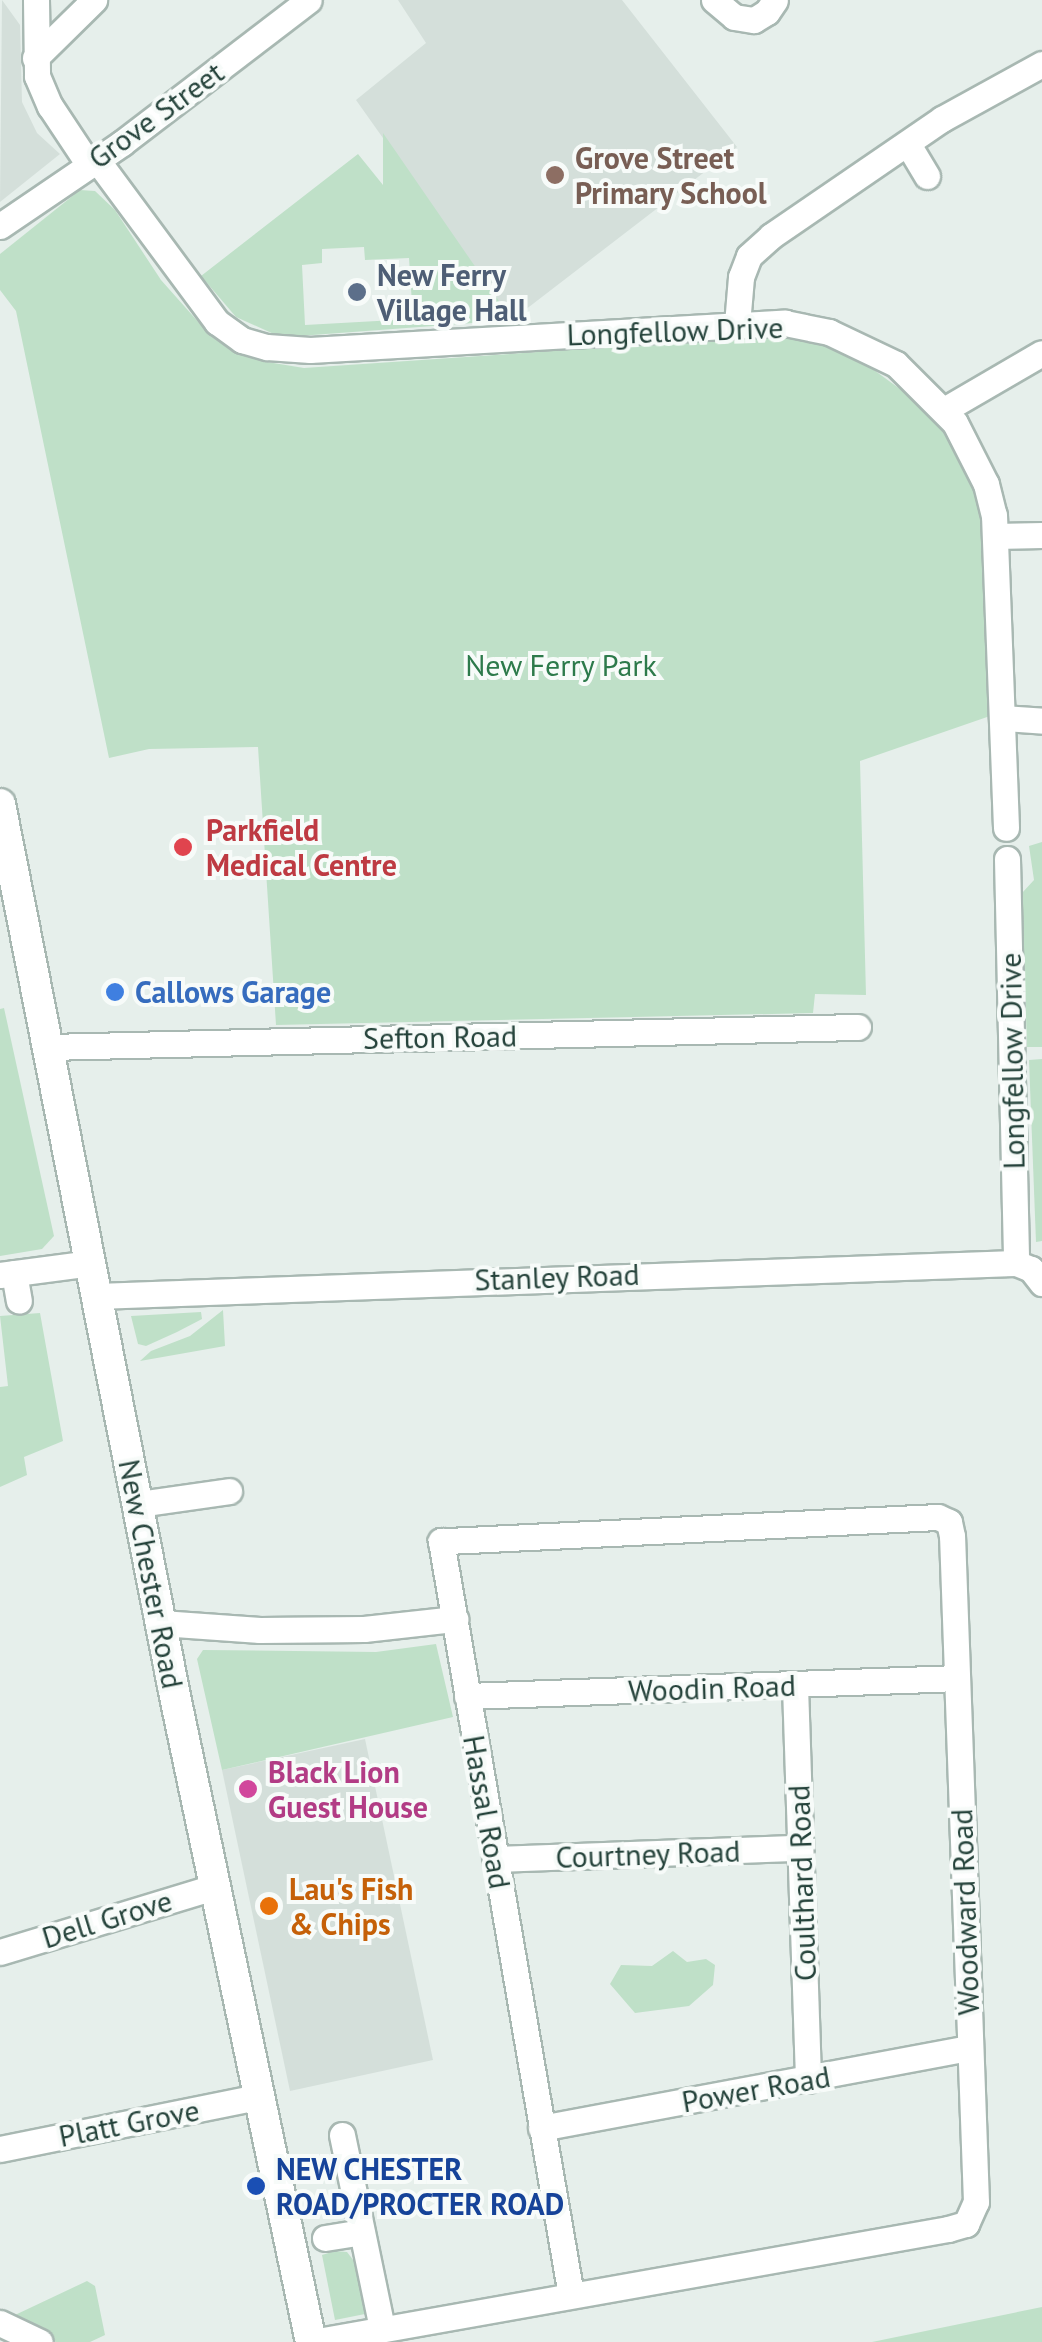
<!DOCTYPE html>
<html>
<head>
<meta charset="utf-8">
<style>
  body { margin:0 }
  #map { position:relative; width:1042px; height:2342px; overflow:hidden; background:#e6efeb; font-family:"PT Sans",sans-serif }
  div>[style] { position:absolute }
  .built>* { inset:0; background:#d4dfda }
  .green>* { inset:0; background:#bfe0c8 }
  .roads { filter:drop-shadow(2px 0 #a8b8b2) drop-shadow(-2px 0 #a8b8b2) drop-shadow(0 2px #a8b8b2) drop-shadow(0 -2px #a8b8b2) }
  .street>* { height:25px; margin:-12.5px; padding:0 12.5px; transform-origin:12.5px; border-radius:12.5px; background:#fff }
  .secondary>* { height:30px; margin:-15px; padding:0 15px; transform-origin:15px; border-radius:15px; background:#fff }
  .dots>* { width:28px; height:28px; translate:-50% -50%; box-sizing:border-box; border:5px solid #f7fbf9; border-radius:50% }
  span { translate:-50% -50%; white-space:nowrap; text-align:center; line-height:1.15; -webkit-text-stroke:8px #f7fbf9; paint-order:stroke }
  .street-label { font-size:30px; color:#24423a }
  .education-label { font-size:30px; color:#785e54; font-weight:700 }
  .left { translate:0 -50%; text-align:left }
  .service-label { font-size:30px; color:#4e5e75; font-weight:700 }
  .park-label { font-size:30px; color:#2d7a4b }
  .health-label { font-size:30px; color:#be3a42; font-weight:700 }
  .shop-label { font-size:30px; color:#366cbe; font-weight:700 }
  .hotel-label { font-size:30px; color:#b23c85; font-weight:700 }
  .food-label { font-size:30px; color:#c56008; font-weight:700 }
  .transit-label { font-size:30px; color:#164399; font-weight:700 }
</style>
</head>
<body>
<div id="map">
  <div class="built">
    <i style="clip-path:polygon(2px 0,20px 25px,22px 102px,37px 133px,60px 154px,0 202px)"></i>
    <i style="clip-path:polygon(398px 0,622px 0,737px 147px,512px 320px,356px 100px,426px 43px)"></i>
    <i style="clip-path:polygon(365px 1739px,433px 2060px,290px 2091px,222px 1770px)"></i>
  </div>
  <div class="green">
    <i style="clip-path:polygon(evenodd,383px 133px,512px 320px,299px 336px,276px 335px,236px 317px,201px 276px,358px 154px,383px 185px,383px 133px,364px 247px,365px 260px,409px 258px,413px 319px,305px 325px,302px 265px,322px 263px,322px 249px,364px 247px)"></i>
    <i style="clip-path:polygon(80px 190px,95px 191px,115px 210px,161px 280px,201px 325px,226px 347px,261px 361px,304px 368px,757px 337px,795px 339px,832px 347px,863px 362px,926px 408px,952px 445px,975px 493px,981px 523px,990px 716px,860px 761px,866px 995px,815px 994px,813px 1013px,276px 1025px,258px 747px,149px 749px,109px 758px,16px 311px,0 290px,0 254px)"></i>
    <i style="clip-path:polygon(1042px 842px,1042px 1047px,1027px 1047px,1022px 893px,1034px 880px,1029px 846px)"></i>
    <i style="clip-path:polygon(4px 1008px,54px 1236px,42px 1249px,0 1256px,0 1009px)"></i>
    <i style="clip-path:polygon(1042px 1059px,1042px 1241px,1036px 1242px,1029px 1060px)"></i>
    <i style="clip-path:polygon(223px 1310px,225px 1346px,140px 1361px,151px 1351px,190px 1336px)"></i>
    <i style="clip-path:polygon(201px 1312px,202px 1319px,177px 1332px,146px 1346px,138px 1344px,131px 1316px)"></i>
    <i style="clip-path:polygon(40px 1313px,63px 1441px,24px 1457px,27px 1475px,0 1487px,0 1387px,8px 1386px,0 1316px)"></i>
    <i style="clip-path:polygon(436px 1644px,453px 1717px,222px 1770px,197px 1659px,203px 1650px,376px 1652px)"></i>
    <i style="clip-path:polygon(673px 1951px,687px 1962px,706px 1959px,715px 1965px,713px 1985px,689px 2006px,635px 2013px,610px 1984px,621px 1965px,652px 1966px)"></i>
    <i style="clip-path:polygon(335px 2251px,347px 2252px,354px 2261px,365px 2314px,335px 2320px,322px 2255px)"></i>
    <i style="clip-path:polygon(87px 2281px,95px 2286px,105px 2335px,90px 2342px,56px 2342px,35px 2324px,15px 2315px)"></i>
    <i style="clip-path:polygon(1042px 2307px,1042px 2342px,872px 2342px)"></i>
  </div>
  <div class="roads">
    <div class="street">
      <i style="left:36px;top:0;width:76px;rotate:89.2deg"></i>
      <i style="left:37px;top:76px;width:33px;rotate:67deg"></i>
      <i style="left:50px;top:106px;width:71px;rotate:56.5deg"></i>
      <i style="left:714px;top:0;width:26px;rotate:40deg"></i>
      <i style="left:734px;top:17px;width:20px;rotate:9deg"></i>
      <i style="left:754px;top:20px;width:15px;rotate:-32deg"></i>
      <i style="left:767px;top:12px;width:14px;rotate:-56deg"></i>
      <i style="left:35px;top:58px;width:83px;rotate:-44.5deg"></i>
      <i style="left:909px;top:146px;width:35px;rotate:59deg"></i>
      <i style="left:97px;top:160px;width:202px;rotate:53.5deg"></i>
      <i style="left:217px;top:322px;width:31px;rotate:36deg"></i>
      <i style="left:242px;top:340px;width:26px;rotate:16deg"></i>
      <i style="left:267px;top:347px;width:43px;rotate:4deg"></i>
      <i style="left:310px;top:350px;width:476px;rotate:-3.3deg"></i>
      <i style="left:785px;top:323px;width:45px;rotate:11.6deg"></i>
      <i style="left:829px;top:332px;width:74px;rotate:25.5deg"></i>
      <i style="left:896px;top:364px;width:83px;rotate:45deg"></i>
      <i style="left:955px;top:423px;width:68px;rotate:63.1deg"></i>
      <i style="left:986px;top:484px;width:32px;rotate:76deg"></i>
      <i style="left:994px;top:515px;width:313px;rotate:87.8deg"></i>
      <i style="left:0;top:226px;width:148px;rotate:-34.2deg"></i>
      <i style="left:122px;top:143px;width:235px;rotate:-37.4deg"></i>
      <i style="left:737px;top:324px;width:47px;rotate:-85.1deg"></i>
      <i style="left:741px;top:277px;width:22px;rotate:-69deg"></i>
      <i style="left:749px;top:256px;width:30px;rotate:-42deg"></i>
      <i style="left:771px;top:236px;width:207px;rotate:-34.4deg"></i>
      <i style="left:942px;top:119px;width:114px;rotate:-28.8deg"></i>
      <i style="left:944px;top:410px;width:113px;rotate:-30.2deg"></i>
      <i style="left:996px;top:536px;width:46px;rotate:-1.2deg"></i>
      <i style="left:1003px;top:718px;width:39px;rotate:4deg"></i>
      <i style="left:1007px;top:859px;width:404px;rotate:88.7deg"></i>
      <i style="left:49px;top:1047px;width:809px;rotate:-1.42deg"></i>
      <i style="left:14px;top:1273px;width:28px;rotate:80deg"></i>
      <i style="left:0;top:1275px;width:92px;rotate:-7.5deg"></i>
      <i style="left:97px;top:1296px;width:920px;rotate:-2.06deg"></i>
      <i style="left:1016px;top:1263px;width:16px;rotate:22deg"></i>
      <i style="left:1031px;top:1269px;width:18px;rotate:52deg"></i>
      <i style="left:138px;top:1504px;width:92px;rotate:-8.1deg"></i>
      <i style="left:161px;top:1623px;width:99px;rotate:4deg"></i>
      <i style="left:260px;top:1630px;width:104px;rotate:-0.6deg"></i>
      <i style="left:364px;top:1629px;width:92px;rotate:-6.3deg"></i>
      <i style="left:795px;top:1686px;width:394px;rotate:88.1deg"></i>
      <i style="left:467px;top:1696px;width:489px;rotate:-2.1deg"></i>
      <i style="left:495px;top:1859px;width:305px;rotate:-2.1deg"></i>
      <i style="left:0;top:1952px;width:224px;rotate:-16.9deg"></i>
      <i style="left:541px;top:2128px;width:436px;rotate:-10.6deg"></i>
      <i style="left:342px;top:2135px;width:197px;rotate:78.3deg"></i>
      <i style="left:0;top:2149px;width:264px;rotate:-11.4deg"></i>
      <i style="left:325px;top:2238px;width:37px;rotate:-9deg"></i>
      <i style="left:0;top:2323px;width:44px;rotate:25.4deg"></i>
      <i style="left:312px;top:2342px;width:646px;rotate:-10.07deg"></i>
      <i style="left:948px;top:2229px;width:19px;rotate:-16deg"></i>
      <i style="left:966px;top:2224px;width:24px;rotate:-66deg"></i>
      <i style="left:976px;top:2202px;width:666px;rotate:-92.06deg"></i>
      <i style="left:952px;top:1536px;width:14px;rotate:-102deg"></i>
      <i style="left:949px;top:1522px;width:12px;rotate:-156deg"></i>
      <i style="left:938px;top:1517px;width:498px;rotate:177.2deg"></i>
      <i style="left:441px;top:1541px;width:765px;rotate:80.22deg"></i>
    </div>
    <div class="secondary">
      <i style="left:0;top:804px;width:914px;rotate:78.9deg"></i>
      <i style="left:176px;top:1701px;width:655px;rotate:78.11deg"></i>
    </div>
  </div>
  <div class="dots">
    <i style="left:555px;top:175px;background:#8d6e63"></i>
    <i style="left:357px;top:292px;background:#5c6f8a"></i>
    <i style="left:183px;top:847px;background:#e0444e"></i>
    <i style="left:115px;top:992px;background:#3f7fe0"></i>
    <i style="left:248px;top:1789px;background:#d1479c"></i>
    <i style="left:269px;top:1906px;background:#e8710a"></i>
    <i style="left:256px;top:2186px;background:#1a4fb4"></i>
  </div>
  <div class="street-label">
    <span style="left:156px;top:115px;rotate:-36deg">Grove Street</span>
    <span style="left:675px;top:331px;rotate:-2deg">Longfellow Drive</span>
    <span style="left:440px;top:1037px;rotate:-1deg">Sefton Road</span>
    <span style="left:1012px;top:1061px;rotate:-91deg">Longfellow Drive</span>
    <span style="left:557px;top:1277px;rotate:-2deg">Stanley Road</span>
    <span style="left:151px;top:1574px;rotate:79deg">New Chester Road</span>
    <span style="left:712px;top:1688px;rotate:-2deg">Woodin Road</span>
    <span style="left:487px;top:1812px;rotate:80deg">Hassal Road</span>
    <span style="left:648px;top:1854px;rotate:-2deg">Courtney Road</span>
    <span style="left:802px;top:1883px;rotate:-92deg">Coulthard Road</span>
    <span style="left:965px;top:1912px;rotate:-92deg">Woodward Road</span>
    <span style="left:107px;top:1919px;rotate:-17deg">Dell Grove</span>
    <span style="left:756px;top:2089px;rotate:-10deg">Power Road</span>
    <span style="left:129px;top:2123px;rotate:-11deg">Platt Grove</span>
  </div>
  <div class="education-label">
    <span class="left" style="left:575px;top:175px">Grove Street<br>Primary School</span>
  </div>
  <div class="service-label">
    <span class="left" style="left:377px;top:292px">New Ferry<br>Village Hall</span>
  </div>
  <div class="park-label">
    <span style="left:561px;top:665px">New Ferry Park</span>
  </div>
  <div class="health-label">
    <span class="left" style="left:206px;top:847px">Parkfield<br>Medical Centre</span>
  </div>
  <div class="shop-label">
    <span class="left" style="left:135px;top:992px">Callows Garage</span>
  </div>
  <div class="hotel-label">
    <span class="left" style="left:268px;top:1789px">Black Lion<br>Guest House</span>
  </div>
  <div class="food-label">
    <span class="left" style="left:289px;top:1906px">Lau's Fish<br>&amp; Chips</span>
  </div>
  <div class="transit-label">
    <span class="left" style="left:276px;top:2186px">NEW CHESTER<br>ROAD/PROCTER ROAD</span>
  </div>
</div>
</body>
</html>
